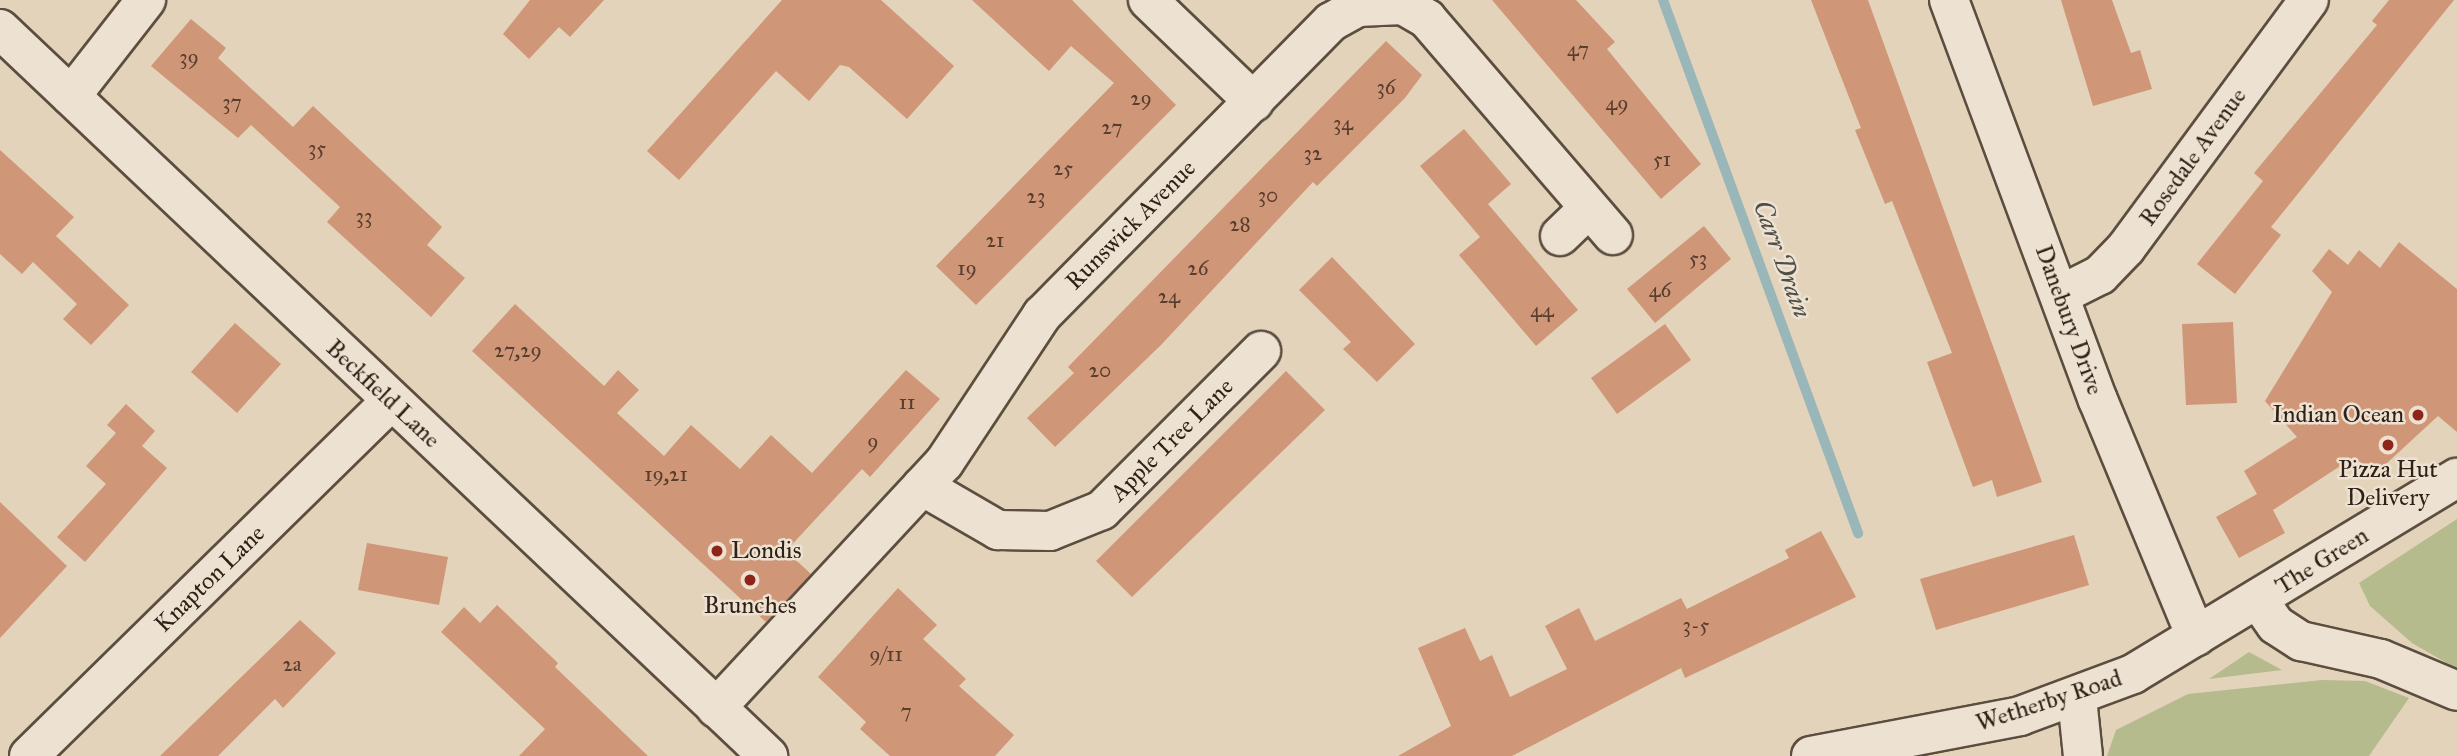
<!DOCTYPE html>
<html>
<head>
<meta charset="utf-8">
<style>
  body { margin:0 }
  #map { position:relative; width:2457px; height:756px; overflow:hidden; background:#e3d3ba; font-family:"IM FELL Great Primer",serif }
  div>[style] { position:absolute }
  .green>* { inset:0; background:#b6bb8d }
  .stream>* { height:10px; margin:-5px; padding:0 5px; transform-origin:5px; border-radius:5px; background:#99b6b9 }
  .building>* { inset:0; background:#d09678 }
  .roads { filter:drop-shadow(2px 0 #5c4e3f) drop-shadow(-2px 0 #5c4e3f) drop-shadow(0 2px #5c4e3f) drop-shadow(0 -2px #5c4e3f) }
  .street>* { height:38px; margin:-19px; padding:0 19px; transform-origin:19px; border-radius:19px; background:#ede2d2 }
  .secondary>* { height:38px; margin:-19px; padding:0 19px; transform-origin:19px; border-radius:19px; background:#ede2d2 }
  .dots>* { width:19px; height:19px; translate:-50% -50%; box-sizing:border-box; border:4px solid #ede2d2; border-radius:50% }
  span { translate:-50% -50%; white-space:nowrap; text-align:center; line-height:1.15; -webkit-text-stroke:5px #ede2d2; paint-order:stroke }
  .number-label { font-size:21px; color:#573e2e }
  .number-label span { -webkit-text-stroke-width:0 }
  .street-label { font-size:24px; color:#2f2116 }
  .poi-label { font-size:24px; color:#2f2116 }
  .right { translate:-100% -50%; text-align:right }
  .left { translate:0 -50%; text-align:left }
  .water-label { font-size:26px; color:#4f4e47; font-style:italic }
</style>
</head>
<body>
<div id="map">
  <div class="green">
    <i style="clip-path:polygon(2457px 519px,2457px 669px,2412px 643px,2370px 606px,2359px 583px)"></i>
    <i style="clip-path:polygon(2249px 652px,2282px 670px,2209px 679px)"></i>
    <i style="clip-path:polygon(2322px 680px,2365px 681px,2409px 698px,2369px 756px,2107px 756px,2116px 730px,2188px 694px)"></i>
  </div>
  <div class="stream">
    <i style="left:1663px;top:0;width:568px;rotate:69.9deg"></i>
  </div>
  <div class="building">
    <i style="clip-path:polygon(530px 0,604px 0,570px 37px,559px 27px,529px 59px,503px 34px)"></i>
    <i style="clip-path:polygon(782px 0,881px 0,954px 66px,907px 119px,849px 67px,840px 65px,809px 101px,776px 71px,679px 180px,647px 151px)"></i>
    <i style="clip-path:polygon(972px 0,1072px 0,1176px 105px,976px 305px,936px 266px,1114px 83px,1071px 46px,1049px 71px)"></i>
    <i style="clip-path:polygon(1492px 0,1576px 0,1615px 42px,1607px 49px,1701px 164px,1661px 199px)"></i>
    <i style="clip-path:polygon(1811px 0,1868px 0,2042px 482px,1997px 497px,1992px 480px,1973px 487px,1927px 362px,1952px 353px,1892px 201px,1885px 204px,1855px 130px,1861px 128px)"></i>
    <i style="clip-path:polygon(2061px 0,2112px 0,2131px 53px,2140px 50px,2152px 89px,2093px 106px)"></i>
    <i style="clip-path:polygon(2389px 0,2454px 0,2271px 227px,2281px 235px,2235px 294px,2197px 264px,2263px 181px,2254px 173px,2377px 25px,2372px 21px)"></i>
    <i style="clip-path:polygon(191px 19px,226px 48px,218px 58px,293px 127px,313px 106px,442px 227px,427px 245px,465px 278px,431px 317px,327px 222px,340px 207px,251px 125px,238px 138px,151px 66px)"></i>
    <i style="clip-path:polygon(1386px 41px,1422px 75px,1405px 98px,1317px 186px,1313px 182px,1161px 345px,1055px 447px,1027px 418px,1074px 373px,1068px 367px)"></i>
    <i style="clip-path:polygon(1464px 129px,1511px 184px,1488px 204px,1578px 310px,1536px 346px,1459px 255px,1480px 237px,1420px 166px)"></i>
    <i style="clip-path:polygon(0 150px,74px 217px,56px 236px,129px 305px,91px 345px,63px 319px,77px 304px,33px 262px,22px 274px,0 254px)"></i>
    <i style="clip-path:polygon(1704px 226px,1731px 259px,1655px 323px,1627px 289px)"></i>
    <i style="clip-path:polygon(2399px 242px,2457px 289px,2457px 432px,2438px 416px,2374px 475px,2354px 457px,2273px 510px,2285px 533px,2239px 558px,2216px 517px,2257px 494px,2244px 471px,2297px 437px,2265px 401px,2332px 292px,2312px 271px,2329px 249px,2348px 265px,2359px 250px,2380px 268px)"></i>
    <i style="clip-path:polygon(1332px 257px,1415px 344px,1377px 382px,1343px 349px,1351px 342px,1299px 290px)"></i>
    <i style="clip-path:polygon(515px 304px,604px 386px,618px 370px,639px 390px,617px 413px,664px 456px,691px 425px,740px 469px,771px 435px,812px 473px,906px 370px,940px 399px,870px 477px,862px 469px,786px 551px,811px 574px,766px 622px,472px 351px)"></i>
    <i style="clip-path:polygon(2233px 322px,2237px 403px,2186px 405px,2182px 324px)"></i>
    <i style="clip-path:polygon(235px 323px,281px 364px,237px 413px,191px 372px)"></i>
    <i style="clip-path:polygon(1665px 324px,1691px 360px,1617px 414px,1591px 378px)"></i>
    <i style="clip-path:polygon(1286px 371px,1325px 410px,1132px 597px,1096px 561px)"></i>
    <i style="clip-path:polygon(126px 404px,155px 431px,142px 446px,167px 468px,85px 562px,57px 537px,106px 484px,86px 466px,116px 433px,107px 425px)"></i>
    <i style="clip-path:polygon(0 502px,67px 566px,0 638px)"></i>
    <i style="clip-path:polygon(1821px 531px,1856px 597px,1685px 678px,1681px 668px,1512px 756px,1398px 756px,1451px 726px,1418px 648px,1465px 628px,1480px 661px,1492px 655px,1510px 697px,1567px 669px,1545px 626px,1579px 608px,1595px 641px,1681px 598px,1687px 609px,1789px 558px,1785px 550px)"></i>
    <i style="clip-path:polygon(2074px 535px,2089px 585px,1936px 630px,1920px 579px)"></i>
    <i style="clip-path:polygon(367px 543px,448px 557px,439px 605px,358px 590px)"></i>
    <i style="clip-path:polygon(898px 588px,937px 625px,923px 639px,966px 679px,959px 686px,1014px 735px,995px 756px,890px 756px,860px 729px,866px 722px,818px 677px)"></i>
    <i style="clip-path:polygon(497px 605px,558px 663px,555px 667px,648px 756px,519px 756px,545px 729px,441px 632px,464px 607px,480px 623px)"></i>
    <i style="clip-path:polygon(300px 620px,336px 653px,283px 708px,275px 699px,218px 756px,160px 756px)"></i>
  </div>
  <div class="roads">
    <div class="street">
      <i style="left:1148px;top:0;width:147px;rotate:43.9deg"></i>
      <i style="left:1949px;top:0;width:427px;rotate:69.6deg"></i>
      <i style="left:2098px;top:400px;width:256px;rotate:67.5deg"></i>
      <i style="left:71px;top:96px;width:122px;rotate:-52deg"></i>
      <i style="left:1560px;top:236px;width:40px;rotate:-44deg"></i>
      <i style="left:2060px;top:295px;width:45px;rotate:-26.6deg"></i>
      <i style="left:2100px;top:275px;width:37px;rotate:-46deg"></i>
      <i style="left:2126px;top:248px;width:308px;rotate:-53.6deg"></i>
      <i style="left:922px;top:486px;width:88px;rotate:30.1deg"></i>
      <i style="left:998px;top:530px;width:52px;rotate:1.1deg"></i>
      <i style="left:1050px;top:531px;width:56px;rotate:-22deg"></i>
      <i style="left:1102px;top:510px;width:225px;rotate:-45deg"></i>
      <i style="left:2259px;top:601px;width:29px;rotate:55deg"></i>
      <i style="left:2276px;top:625px;width:30px;rotate:33deg"></i>
      <i style="left:2301px;top:641px;width:82px;rotate:12.7deg"></i>
      <i style="left:2381px;top:659px;width:82px;rotate:22.8deg"></i>
      <i style="left:2077px;top:698px;width:58px;rotate:84.1deg"></i>
      <i style="left:716px;top:708px;width:335px;rotate:-47.1deg"></i>
      <i style="left:944px;top:463px;width:178px;rotate:-56.5deg"></i>
      <i style="left:1042px;top:315px;width:412px;rotate:-45.4deg"></i>
      <i style="left:1331px;top:22px;width:31px;rotate:-29deg"></i>
      <i style="left:1358px;top:7px;width:45px;rotate:-2.5deg"></i>
      <i style="left:1403px;top:5px;width:28px;rotate:30deg"></i>
      <i style="left:1427px;top:19px;width:285px;rotate:49.3deg"></i>
    </div>
    <div class="secondary">
      <i style="left:0;top:29px;width:1058px;rotate:43.43deg"></i>
      <i style="left:29px;top:756px;width:506px;rotate:-44.44deg"></i>
      <i style="left:1811px;top:756px;width:213px;rotate:-10.8deg"></i>
      <i style="left:2020px;top:716px;width:121px;rotate:-20.4deg"></i>
      <i style="left:2133px;top:674px;width:379px;rotate:-31.2deg"></i>
    </div>
  </div>
  <div class="dots">
    <i style="left:2418px;top:415px;background:#8f2418"></i>
    <i style="left:2388px;top:445px;background:#8f2418"></i>
    <i style="left:717px;top:551px;background:#8f2418"></i>
    <i style="left:750px;top:580px;background:#8f2418"></i>
  </div>
  <div class="number-label">
    <span style="left:1578px;top:49px">47</span>
    <span style="left:189px;top:57px">39</span>
    <span style="left:1386px;top:87px">36</span>
    <span style="left:1141px;top:98px">29</span>
    <span style="left:232px;top:102px">37</span>
    <span style="left:1617px;top:103px">49</span>
    <span style="left:1343px;top:123px">34</span>
    <span style="left:1112px;top:127px">27</span>
    <span style="left:317px;top:148px">35</span>
    <span style="left:1313px;top:153px">32</span>
    <span style="left:1662px;top:159px">51</span>
    <span style="left:1063px;top:168px">25</span>
    <span style="left:1268px;top:195px">30</span>
    <span style="left:1036px;top:196px">23</span>
    <span style="left:364px;top:216px">33</span>
    <span style="left:1240px;top:224px">28</span>
    <span style="left:995px;top:240px">21</span>
    <span style="left:1698px;top:258px">53</span>
    <span style="left:967px;top:268px">19</span>
    <span style="left:1198px;top:268px">26</span>
    <span style="left:1660px;top:290px">46</span>
    <span style="left:1169px;top:296px">24</span>
    <span style="left:1542px;top:310px">44</span>
    <span style="left:518px;top:350px">27,29</span>
    <span style="left:1100px;top:370px">20</span>
    <span style="left:907px;top:402px">11</span>
    <span style="left:873px;top:441px">9</span>
    <span style="left:666px;top:474px">19,21</span>
    <span style="left:1696px;top:625px">3-5</span>
    <span style="left:886px;top:654px">9/11</span>
    <span style="left:292px;top:664px">2a</span>
    <span style="left:906px;top:711px">7</span>
  </div>
  <div class="street-label">
    <span style="left:2193px;top:157px;rotate:-54deg">Rosedale Avenue</span>
    <span style="left:1131px;top:225px;rotate:-45deg">Runswick Avenue</span>
    <span style="left:2069px;top:320px;rotate:70deg">Danebury Drive</span>
    <span style="left:383px;top:394px;rotate:43deg">Beckfield Lane</span>
    <span style="left:1172px;top:440px;rotate:-45deg">Apple Tree Lane</span>
    <span style="left:2322px;top:561px;rotate:-32deg">The Green</span>
    <span style="left:210px;top:579px;rotate:-44deg">Knapton Lane</span>
    <span style="left:2049px;top:701px;rotate:-18deg">Wetherby Road</span>
  </div>
  <div class="poi-label">
    <span class="right" style="left:2404px;top:415px">Indian Ocean</span>
    <span style="left:2388px;top:484px">Pizza Hut<br>Delivery</span>
    <span class="left" style="left:731px;top:551px">Londis</span>
    <span style="left:750px;top:606px">Brunches</span>
  </div>
  <div class="water-label">
    <span style="left:1782px;top:259px;rotate:70deg">Carr Drain</span>
  </div>
</div>
</body>
</html>
